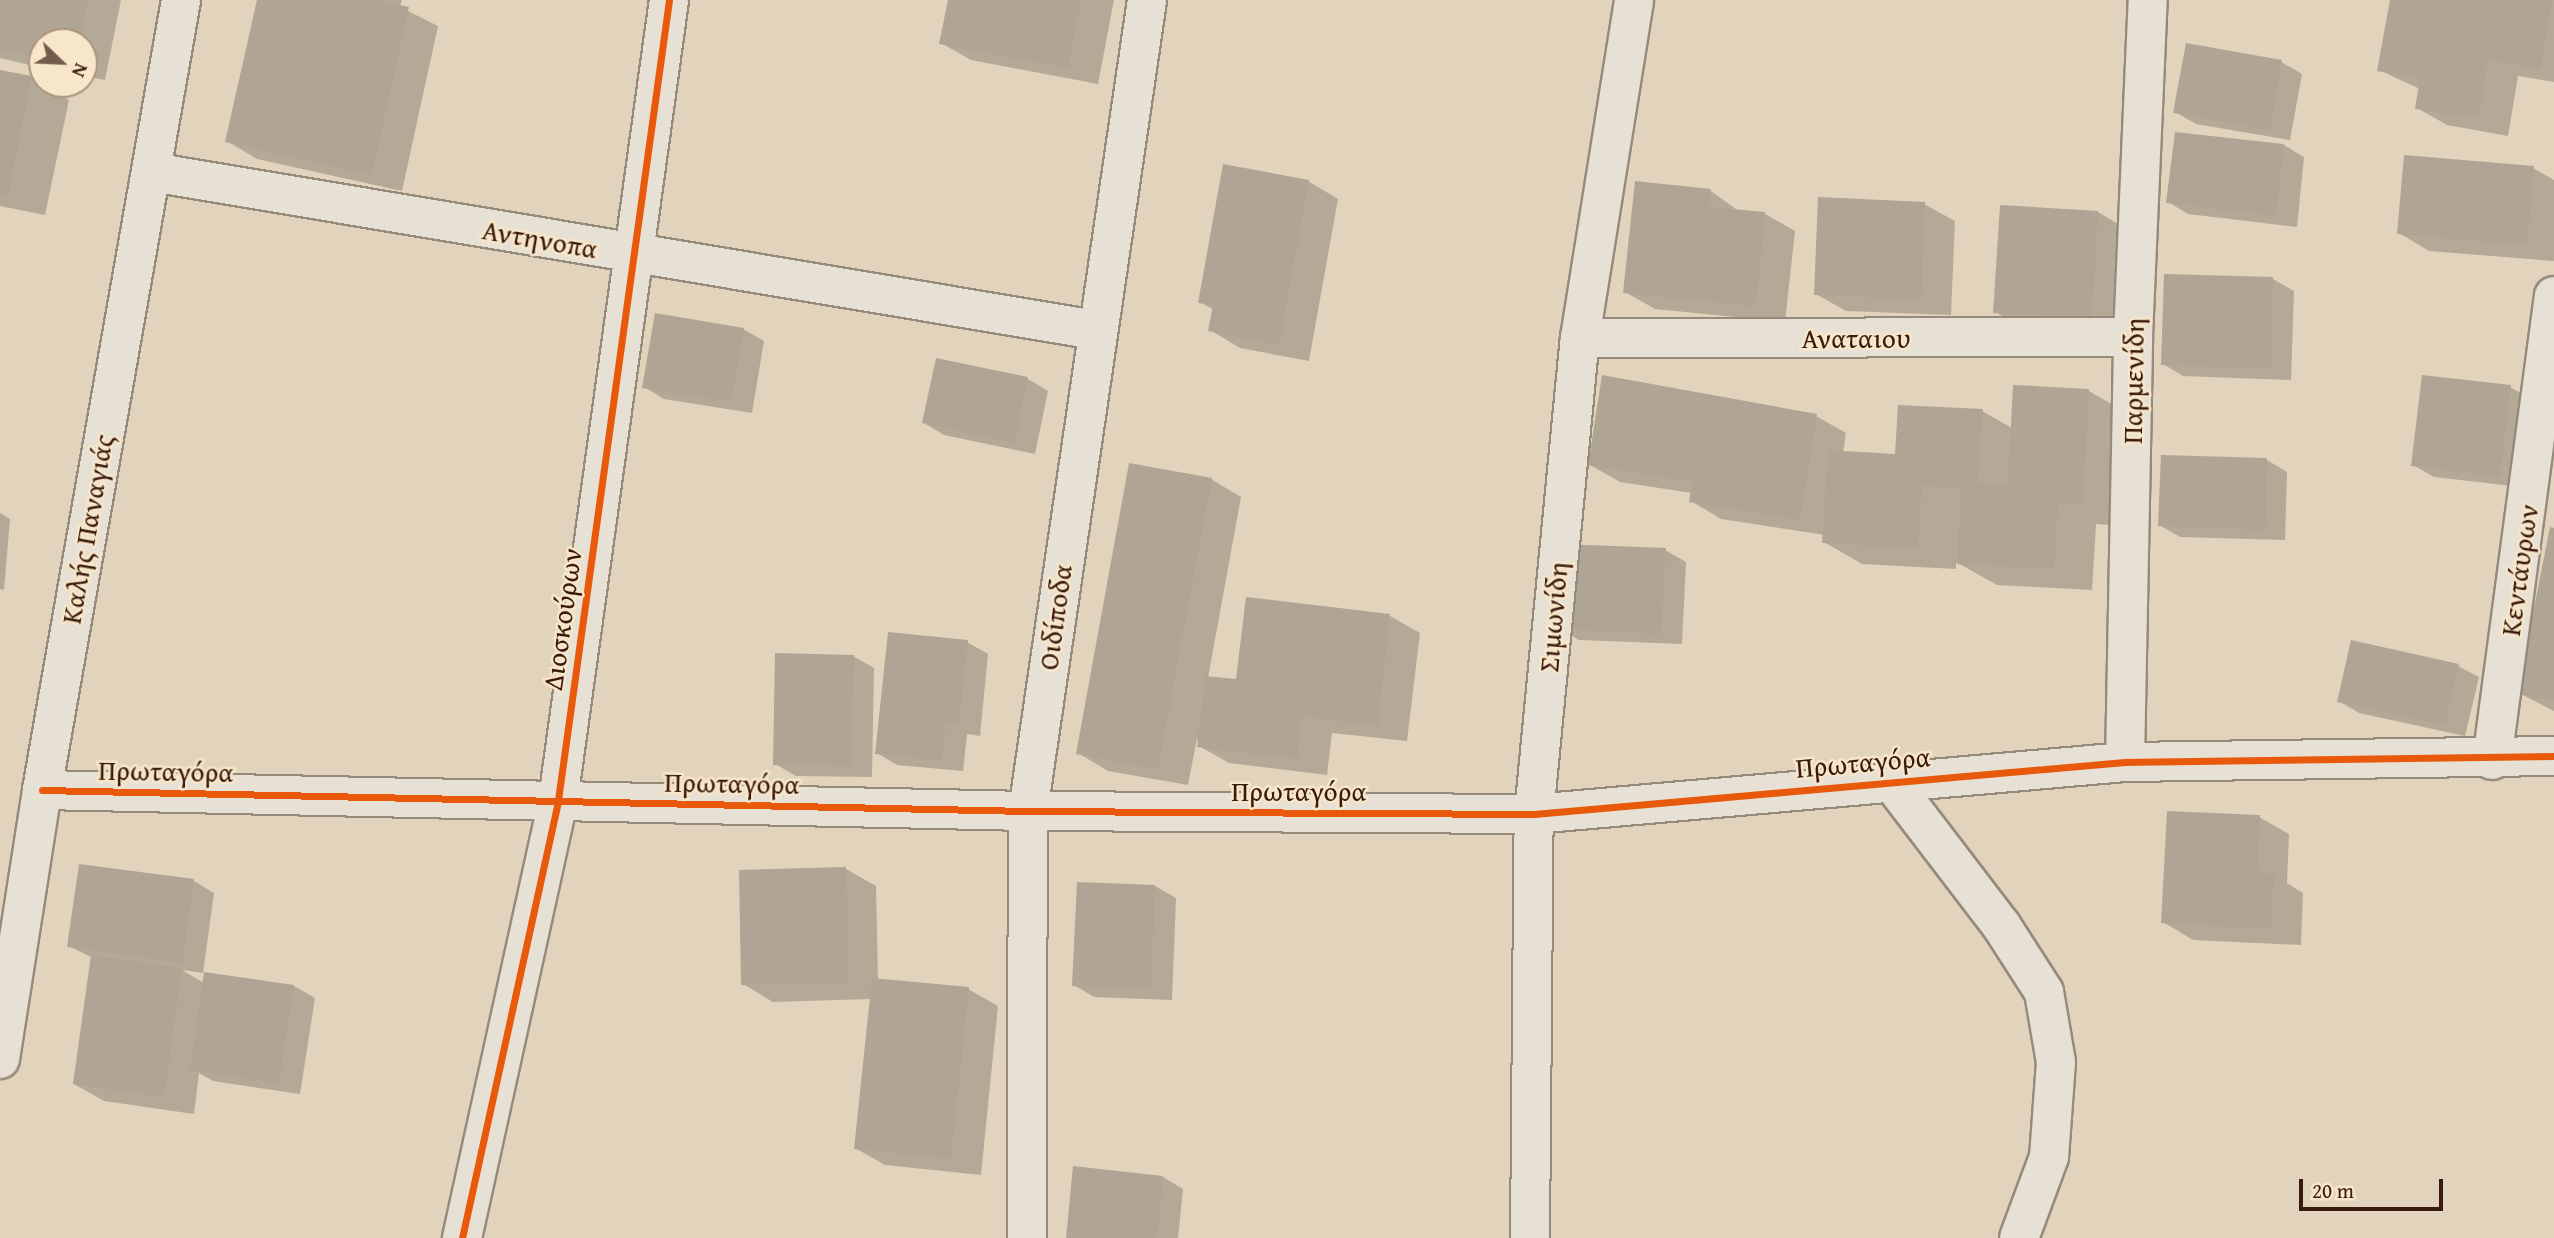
<!DOCTYPE html>
<html>
<head>
<meta charset="utf-8">
<style>
  body { margin:0 }
  #map { position:relative; width:2554px; height:1238px; overflow:hidden; background:#e2d4bc; font-family:"Gentium Book Plus",serif }
  div>[style] { position:absolute }
  .shadow>* { inset:0; background:#0003 }
  .building>* { inset:0; background:#b0a494 }
  .roads { filter:drop-shadow(2px 0 #968a7b) drop-shadow(-2px 0 #968a7b) drop-shadow(0 2px #968a7b) drop-shadow(0 -2px #968a7b) }
  .minor>* { height:38px; margin:-19px; padding:0 19px; transform-origin:19px; border-radius:19px; background:#e7e0d4 }
  .tertiary>* { height:38px; margin:-19px; padding:0 19px; transform-origin:19px; border-radius:19px; background:#e7e0d4 }
  .cycleway>* { height:7px; margin:-3.5px; padding:0 3.5px; transform-origin:3.5px; border-radius:3.5px; background:#e8590c }
  span { translate:-50% -50%; white-space:nowrap; text-align:center; line-height:1.15; -webkit-text-stroke:5px #f7e6c9; paint-order:stroke }
  .street-label { font-size:28px; color:#3a1a0e }
  .north { position:absolute; left:28px; top:28px; width:70px; height:70px; box-sizing:border-box; background:#f7e6c9; border:2px solid #ab947e; border-radius:50%; rotate:113deg; font-size:19px; font-weight:700; line-height:28px; text-align:center; color:#3a1a0e }
  .north::after { content:''; display:block; margin:auto; width:24px; height:32px; background:#755b4b; clip-path:polygon(50% 0,100% 100%,50% 72%,0 100%) }
  .scale { position:absolute; left:2299px; top:1179px; width:144px; height:32px; box-sizing:border-box; border:4px solid #3a1a0e; border-top:0; padding-left:9px; font-size:21px; line-height:24px; white-space:nowrap; color:#3a1a0e; -webkit-text-stroke:5px #f7e6c9; paint-order:stroke }
</style>
</head>
<body>
<div id="map">
  <div class="shadow">
    <i style="clip-path:polygon(0 0,121px 0,105px 80px,84px 76px,84px 42px,42px 42px,42px 68px,0 58px)"></i>
    <i style="clip-path:polygon(259px 0,402px 0,400px 7px,438px 26px,402px 191px,257px 159px,227px 141px)"></i>
    <i style="clip-path:polygon(950px 0,1114px 0,1098px 84px,971px 60px,941px 43px)"></i>
    <i style="clip-path:polygon(2391px 0,2554px 0,2554px 82px,2518px 76px,2508px 136px,2447px 125px,2417px 108px,2420px 89px,2379px 70px)"></i>
    <i style="clip-path:polygon(2281px 62px,2302px 74px,2290px 140px,2196px 124px,2175px 112px)"></i>
    <i style="clip-path:polygon(0 71px,32px 78px,69px 100px,45px 215px,0 206px)"></i>
    <i style="clip-path:polygon(2284px 145px,2304px 157px,2297px 227px,2188px 214px,2168px 202px)"></i>
    <i style="clip-path:polygon(2533px 168px,2554px 180px,2554px 261px,2429px 251px,2399px 233px)"></i>
    <i style="clip-path:polygon(1308px 181px,1338px 199px,1309px 361px,1240px 348px,1210px 330px,1214px 310px,1200px 302px)"></i>
    <i style="clip-path:polygon(1711px 191px,1740px 212px,1765px 214px,1795px 231px,1785px 322px,1655px 309px,1625px 292px)"></i>
    <i style="clip-path:polygon(1924px 204px,1955px 221px,1951px 315px,1846px 311px,1816px 294px)"></i>
    <i style="clip-path:polygon(2098px 212px,2128px 230px,2122px 335px,2025px 329px,1995px 312px)"></i>
    <i style="clip-path:polygon(2273px 279px,2294px 291px,2291px 380px,2183px 376px,2163px 364px)"></i>
    <i style="clip-path:polygon(743px 329px,764px 341px,752px 413px,664px 399px,644px 387px)"></i>
    <i style="clip-path:polygon(937px 360px,1028px 379px,1048px 391px,1035px 454px,944px 435px,924px 423px)"></i>
    <i style="clip-path:polygon(2014px 387px,2089px 391px,2127px 413px,2121px 526px,2096px 524px,2092px 590px,1997px 585px,1956px 562px,1956px 569px,1862px 564px,1824px 542px,1825px 535px,1721px 519px,1691px 501px,1692px 493px,1620px 482px,1590px 465px,1816px 416px,1846px 433px,1843px 453px,1897px 455px,1982px 411px,2012px 428px)"></i>
    <i style="clip-path:polygon(2510px 387px,2531px 399px,2521px 487px,2434px 477px,2413px 465px)"></i>
    <i style="clip-path:polygon(2267px 460px,2287px 472px,2285px 540px,2180px 537px,2159px 525px)"></i>
    <i style="clip-path:polygon(1211px 479px,1241px 497px,1208px 678px,1238px 681px,1390px 616px,1420px 633px,1407px 741px,1332px 733px,1327px 775px,1229px 763px,1199px 746px,1197px 738px,1188px 785px,1108px 771px,1078px 753px)"></i>
    <i style="clip-path:polygon(0 513px,10px 519px,4px 590px,0 589px)"></i>
    <i style="clip-path:polygon(2554px 529px,2554px 711px,2519px 693px)"></i>
    <i style="clip-path:polygon(1665px 550px,1686px 562px,1682px 644px,1579px 640px,1558px 628px)"></i>
    <i style="clip-path:polygon(967px 642px,988px 654px,980px 736px,967px 734px,963px 771px,897px 765px,877px 753px)"></i>
    <i style="clip-path:polygon(853px 656px,874px 668px,872px 777px,796px 776px,775px 764px)"></i>
    <i style="clip-path:polygon(2458px 666px,2479px 677px,2465px 736px,2359px 713px,2339px 701px)"></i>
    <i style="clip-path:polygon(2259px 817px,2289px 834px,2287px 883px,2303px 893px,2301px 945px,2193px 940px,2163px 922px)"></i>
    <i style="clip-path:polygon(846px 869px,876px 886px,878px 980px,968px 989px,998px 1006px,981px 1175px,885px 1165px,855px 1148px,871px 999px,773px 1002px,743px 984px,741px 872px)"></i>
    <i style="clip-path:polygon(194px 881px,214px 893px,203px 973px,182px 970px,204px 983px,206px 974px,294px 986px,315px 998px,300px 1094px,213px 1081px,199px 1073px,194px 1114px,104px 1101px,74px 1084px,93px 958px,69px 946px)"></i>
    <i style="clip-path:polygon(1078px 883px,1155px 886px,1176px 898px,1172px 1000px,1094px 997px,1074px 985px)"></i>
    <i style="clip-path:polygon(1163px 1177px,1183px 1189px,1178px 1238px,1068px 1238px)"></i>
  </div>
  <div class="building">
    <i style="clip-path:polygon(0 0,88px 0,80px 42px,42px 42px,42px 58px,0 49px)"></i>
    <i style="clip-path:polygon(257px 0,378px 0,409px 7px,372px 175px,225px 142px)"></i>
    <i style="clip-path:polygon(948px 0,1081px 0,1068px 68px,939px 44px)"></i>
    <i style="clip-path:polygon(2390px 0,2552px 0,2541px 69px,2488px 60px,2478px 119px,2415px 109px,2420px 78px,2377px 71px)"></i>
    <i style="clip-path:polygon(2186px 43px,2282px 60px,2270px 130px,2173px 113px)"></i>
    <i style="clip-path:polygon(0 70px,32px 76px,8px 195px,0 193px)"></i>
    <i style="clip-path:polygon(2175px 132px,2284px 144px,2276px 216px,2166px 203px)"></i>
    <i style="clip-path:polygon(2404px 155px,2534px 166px,2527px 245px,2397px 234px)"></i>
    <i style="clip-path:polygon(1223px 164px,1309px 180px,1279px 345px,1208px 331px,1213px 305px,1198px 303px)"></i>
    <i style="clip-path:polygon(1635px 181px,1711px 189px,1709px 207px,1765px 212px,1756px 306px,1623px 293px)"></i>
    <i style="clip-path:polygon(1818px 197px,1925px 202px,1921px 299px,1814px 295px)"></i>
    <i style="clip-path:polygon(2000px 205px,2098px 211px,2092px 319px,1993px 313px)"></i>
    <i style="clip-path:polygon(2164px 274px,2273px 277px,2271px 369px,2161px 365px)"></i>
    <i style="clip-path:polygon(655px 313px,744px 328px,731px 402px,642px 388px)"></i>
    <i style="clip-path:polygon(936px 358px,1028px 377px,1014px 443px,922px 423px)"></i>
    <i style="clip-path:polygon(1602px 375px,1817px 414px,1800px 520px,1689px 502px,1692px 482px,1588px 465px)"></i>
    <i style="clip-path:polygon(2422px 375px,2511px 385px,2500px 476px,2411px 466px)"></i>
    <i style="clip-path:polygon(2013px 385px,2089px 389px,2083px 505px,2058px 504px,2054px 569px,1957px 564px,1961px 488px,1922px 486px,1918px 548px,1822px 543px,1828px 450px,1895px 454px,1898px 405px,1983px 409px,1978px 482px,2008px 484px)"></i>
    <i style="clip-path:polygon(2161px 455px,2267px 458px,2265px 530px,2158px 526px)"></i>
    <i style="clip-path:polygon(1129px 463px,1212px 478px,1158px 769px,1076px 754px)"></i>
    <i style="clip-path:polygon(2550px 527px,2554px 528px,2554px 701px,2517px 694px)"></i>
    <i style="clip-path:polygon(1561px 544px,1666px 548px,1661px 634px,1556px 629px)"></i>
    <i style="clip-path:polygon(1246px 597px,1390px 614px,1378px 725px,1302px 717px,1297px 759px,1197px 747px,1205px 676px,1236px 679px)"></i>
    <i style="clip-path:polygon(888px 632px,968px 640px,959px 725px,946px 723px,942px 761px,875px 754px)"></i>
    <i style="clip-path:polygon(2351px 640px,2459px 664px,2445px 725px,2337px 702px)"></i>
    <i style="clip-path:polygon(775px 653px,854px 655px,852px 766px,773px 765px)"></i>
    <i style="clip-path:polygon(2167px 811px,2260px 815px,2257px 873px,2274px 874px,2271px 929px,2161px 923px)"></i>
    <i style="clip-path:polygon(79px 864px,194px 879px,182px 963px,67px 947px)"></i>
    <i style="clip-path:polygon(846px 867px,849px 983px,741px 985px,739px 870px)"></i>
    <i style="clip-path:polygon(1077px 882px,1155px 885px,1151px 990px,1072px 986px)"></i>
    <i style="clip-path:polygon(91px 955px,182px 968px,164px 1097px,73px 1084px)"></i>
    <i style="clip-path:polygon(204px 972px,294px 985px,279px 1083px,190px 1070px)"></i>
    <i style="clip-path:polygon(872px 978px,969px 987px,951px 1159px,854px 1149px)"></i>
    <i style="clip-path:polygon(1073px 1166px,1163px 1176px,1157px 1238px,1066px 1238px)"></i>
  </div>
  <div class="roads">
    <div class="minor">
      <i style="left:152px;top:172px;width:956px;rotate:9.51deg"></i>
      <i style="left:1580px;top:338px;width:553px;rotate:-0.1deg"></i>
      <i style="left:2492px;top:760px;width:468px;rotate:-82.4deg"></i>
      <i style="left:2125px;top:762px;width:425px;rotate:-88.9deg"></i>
      <i style="left:2133px;top:337px;width:337px;rotate:-87.5deg"></i>
      <i style="left:1890px;top:780px;width:183px;rotate:52.6deg"></i>
      <i style="left:2001px;top:925px;width:80px;rotate:57.3deg"></i>
      <i style="left:2044px;top:992px;width:71px;rotate:80.3deg"></i>
      <i style="left:2056px;top:1062px;width:95px;rotate:94.2deg"></i>
      <i style="left:2049px;top:1157px;width:86px;rotate:110.3deg"></i>
      <i style="left:42px;top:790px;width:986px;rotate:1.22deg"></i>
      <i style="left:1028px;top:811px;width:506px;rotate:0.34deg"></i>
      <i style="left:1534px;top:814px;width:593px;rotate:-5.03deg"></i>
      <i style="left:2125px;top:762px;width:429px;rotate:-0.8deg"></i>
      <i style="left:462px;top:1238px;width:448px;rotate:-77.6deg"></i>
      <i style="left:558px;top:800px;width:808px;rotate:-82.1deg"></i>
      <i style="left:1027px;top:1238px;width:427px;rotate:-89.9deg"></i>
      <i style="left:1028px;top:811px;width:820px;rotate:-81.65deg"></i>
      <i style="left:1530px;top:1238px;width:424px;rotate:-89.5deg"></i>
      <i style="left:1534px;top:814px;width:478px;rotate:-84.5deg"></i>
      <i style="left:1580px;top:338px;width:342px;rotate:-80.9deg"></i>
    </div>
    <div class="tertiary">
      <i style="left:0;top:1059px;width:272px;rotate:-81.1deg"></i>
      <i style="left:42px;top:790px;width:802px;rotate:-80.02deg"></i>
    </div>
  </div>
  <div class="cycleway">
    <i style="left:42px;top:790px;width:986px;rotate:1.22deg"></i>
    <i style="left:1028px;top:811px;width:506px;rotate:0.34deg"></i>
    <i style="left:1534px;top:814px;width:593px;rotate:-5.03deg"></i>
    <i style="left:2125px;top:762px;width:429px;rotate:-0.8deg"></i>
    <i style="left:462px;top:1238px;width:448px;rotate:-77.6deg"></i>
    <i style="left:558px;top:800px;width:808px;rotate:-82.1deg"></i>
  </div>
  <div class="street-label">
    <span style="left:540px;top:239px;rotate:10deg">Αντηνοπα</span>
    <span style="left:1856px;top:338px">Αναταιου</span>
    <span style="left:2133px;top:381px;rotate:-89deg">Παρμενίδη</span>
    <span style="left:87px;top:529px;rotate:-80deg">Καλής Παναγιάς</span>
    <span style="left:2519px;top:570px;rotate:-82deg">Κεντάυρων</span>
    <span style="left:1055px;top:617px;rotate:-82deg">Οιδίποδα</span>
    <span style="left:1553px;top:617px;rotate:-85deg">Σιμωνίδη</span>
    <span style="left:562px;top:619px;rotate:-82deg">Διοσκούρων</span>
    <span style="left:1863px;top:762px;rotate:-5deg">Πρωταγόρα</span>
    <span style="left:166px;top:771px;rotate:1deg">Πρωταγόρα</span>
    <span style="left:732px;top:783px;rotate:1deg">Πρωταγόρα</span>
    <span style="left:1299px;top:791px">Πρωταγόρα</span>
  </div>
  <div class="north">N</div>
  <div class="scale">20 m</div>
</div>
</body>
</html>
